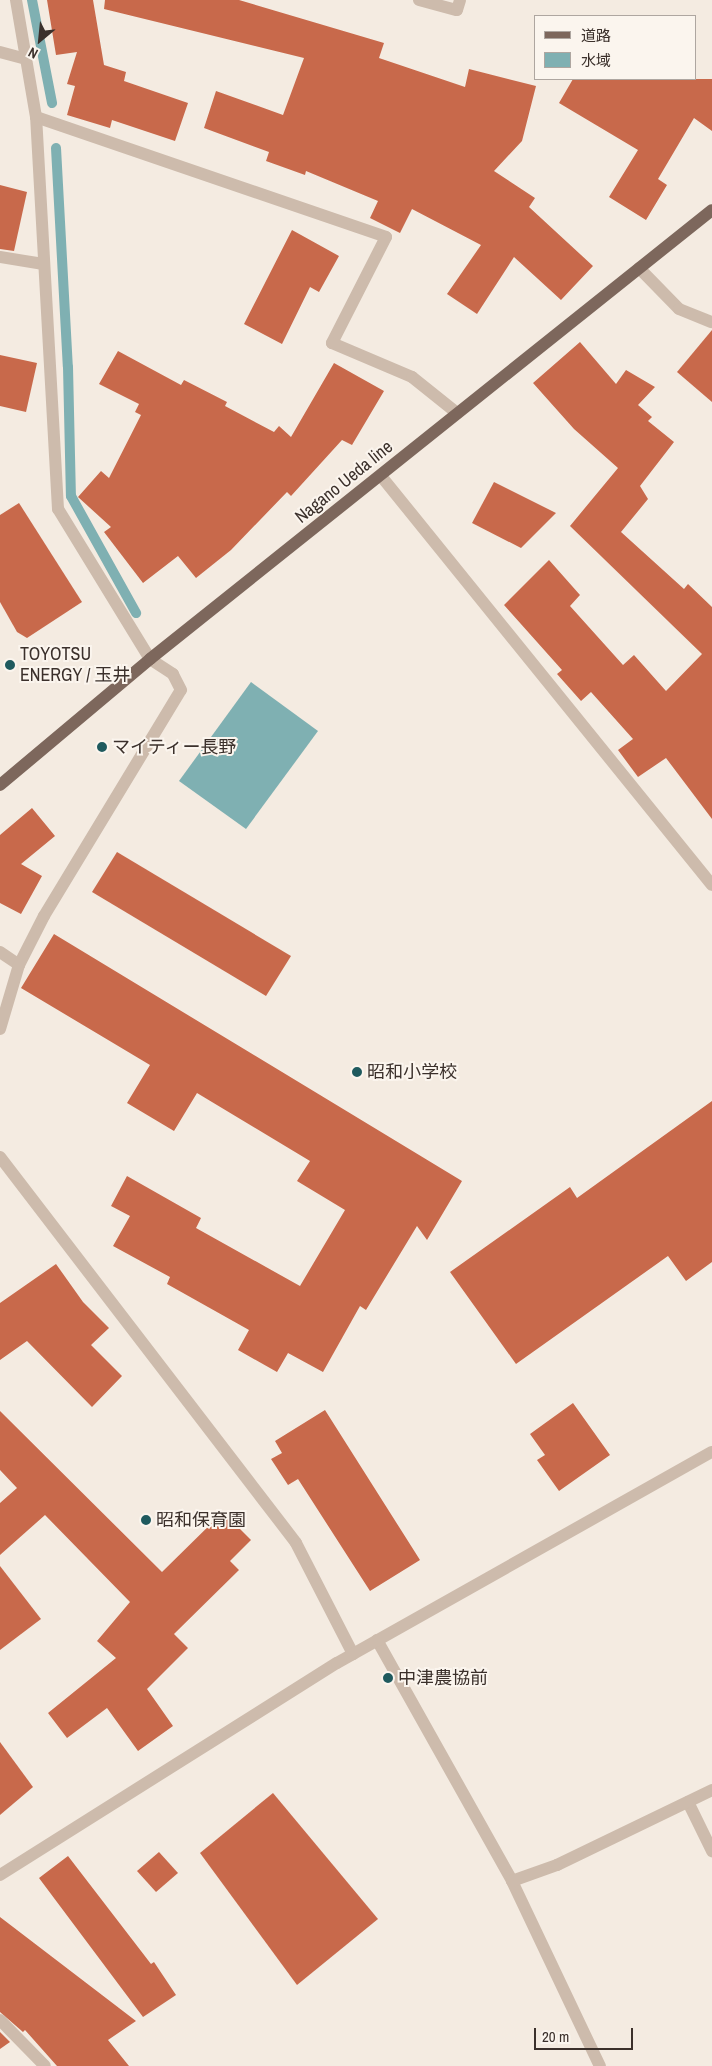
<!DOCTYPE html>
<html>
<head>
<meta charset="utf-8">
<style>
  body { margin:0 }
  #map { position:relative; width:712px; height:2066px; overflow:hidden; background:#f4ebe1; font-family:"Archivo Narrow","Noto Sans JP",sans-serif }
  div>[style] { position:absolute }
  .water>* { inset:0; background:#7fb0b2 }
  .stream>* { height:10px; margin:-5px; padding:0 5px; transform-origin:5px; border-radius:5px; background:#7fb0b2 }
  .building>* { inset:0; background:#c8694b }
  .service>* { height:12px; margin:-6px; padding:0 6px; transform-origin:6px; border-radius:6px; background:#cdbbac }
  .minor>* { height:12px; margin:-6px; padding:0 6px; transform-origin:6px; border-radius:6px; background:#cdbbac }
  .primary>* { height:12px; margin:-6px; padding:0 6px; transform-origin:6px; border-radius:6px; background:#7d675c }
  .dots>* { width:14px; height:14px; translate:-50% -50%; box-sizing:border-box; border:2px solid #fbf5ee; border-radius:50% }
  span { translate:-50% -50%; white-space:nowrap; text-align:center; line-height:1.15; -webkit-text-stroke:4px #fbf5ee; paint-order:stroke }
  .street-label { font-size:18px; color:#3b302b }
  .poi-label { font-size:18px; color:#3b302b }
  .left { translate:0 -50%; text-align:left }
  .legend { position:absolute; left:534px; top:15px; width:162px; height:65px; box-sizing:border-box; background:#fbf5ee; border:1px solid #aea6a0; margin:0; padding:6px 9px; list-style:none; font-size:15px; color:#3b302b }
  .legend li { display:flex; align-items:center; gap:10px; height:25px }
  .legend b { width:25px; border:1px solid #aea6a0 }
  .north { position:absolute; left:15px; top:15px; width:50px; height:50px; -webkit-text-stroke:4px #fbf5ee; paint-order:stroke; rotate:208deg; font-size:14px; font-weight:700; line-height:20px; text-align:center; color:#3b302b }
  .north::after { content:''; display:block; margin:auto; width:18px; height:22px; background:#3b302b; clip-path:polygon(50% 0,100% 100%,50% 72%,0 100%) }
  .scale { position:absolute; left:534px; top:2028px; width:99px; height:22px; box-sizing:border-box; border:2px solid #3b302b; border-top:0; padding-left:6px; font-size:15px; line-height:18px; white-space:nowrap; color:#3b302b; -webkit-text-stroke:4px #fbf5ee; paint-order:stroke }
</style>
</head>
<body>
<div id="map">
  <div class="water">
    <i style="clip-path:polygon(251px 682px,318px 731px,246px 829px,179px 781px)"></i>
  </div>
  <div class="stream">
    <i style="left:32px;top:0;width:105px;rotate:79deg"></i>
    <i style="left:56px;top:148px;width:219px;rotate:86.9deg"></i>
    <i style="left:68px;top:367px;width:129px;rotate:88.7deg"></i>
    <i style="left:71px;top:496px;width:134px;rotate:60.9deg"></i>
  </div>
  <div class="building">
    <i style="clip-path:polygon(47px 0,93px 0,104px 65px,126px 72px,124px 81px,188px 103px,175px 141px,112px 120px,110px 128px,67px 115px,75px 86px,67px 84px,77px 52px,56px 55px)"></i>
    <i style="clip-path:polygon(105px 0,239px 0,384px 43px,379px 58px,465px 87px,469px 69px,536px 86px,522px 141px,494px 171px,535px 198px,529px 207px,593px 266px,561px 300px,514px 257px,477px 314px,447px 294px,481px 245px,412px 209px,400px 233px,370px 218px,378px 201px,306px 171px,305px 175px,266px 161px,269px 152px,204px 128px,216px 91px,283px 115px,304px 58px,104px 9px)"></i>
    <i style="clip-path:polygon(573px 79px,712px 79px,712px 131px,694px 118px,658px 179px,667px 185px,646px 220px,609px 197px,638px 150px,559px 103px)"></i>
    <i style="clip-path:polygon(0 185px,27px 192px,14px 251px,0 249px)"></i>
    <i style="clip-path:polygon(292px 230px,339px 256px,319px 292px,310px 287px,282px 344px,244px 324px)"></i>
    <i style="clip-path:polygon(712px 330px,712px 402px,677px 372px)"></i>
    <i style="clip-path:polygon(580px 342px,616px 384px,626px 370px,655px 387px,638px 405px,652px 417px,648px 421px,674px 442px,640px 486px,648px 499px,621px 532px,684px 589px,688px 584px,712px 607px,712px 819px,666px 758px,638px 777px,618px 750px,633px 739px,591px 692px,581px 701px,557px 674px,562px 670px,504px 605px,549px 560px,580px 595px,570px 606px,623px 665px,634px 655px,666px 691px,702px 654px,570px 526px,618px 468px,574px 429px,533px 383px)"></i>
    <i style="clip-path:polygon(118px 351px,181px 385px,184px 380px,227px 402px,225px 406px,274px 432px,279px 426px,291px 437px,334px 363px,384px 391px,352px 445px,342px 440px,291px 496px,287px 492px,231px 550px,196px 578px,178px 556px,143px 583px,104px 532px,111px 527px,78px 497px,101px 471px,109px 478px,141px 415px,135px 412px,139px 404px,99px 384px)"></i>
    <i style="clip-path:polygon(0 355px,37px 363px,26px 412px,0 406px)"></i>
    <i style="clip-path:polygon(494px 482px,556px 513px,521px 548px,472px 523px)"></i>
    <i style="clip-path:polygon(19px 503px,82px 602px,27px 638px,17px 632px,0 602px,0 515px)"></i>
    <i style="clip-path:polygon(32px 808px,55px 836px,21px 864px,42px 876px,21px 914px,0 903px,0 835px)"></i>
    <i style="clip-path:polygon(117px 852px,291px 956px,266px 996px,92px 892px)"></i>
    <i style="clip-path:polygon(54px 934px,462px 1181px,427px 1240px,417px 1226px,366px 1310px,360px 1306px,323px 1372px,288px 1353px,277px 1372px,238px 1350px,249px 1330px,167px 1284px,170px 1277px,113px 1246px,130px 1216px,111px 1206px,127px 1176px,201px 1218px,196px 1228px,300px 1286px,345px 1210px,297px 1181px,310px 1161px,197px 1093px,174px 1131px,127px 1103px,150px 1065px,21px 988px)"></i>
    <i style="clip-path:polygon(712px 1101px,712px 1262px,686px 1281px,668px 1256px,516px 1364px,450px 1272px,570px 1187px,577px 1198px)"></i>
    <i style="clip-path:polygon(56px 1264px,83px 1302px,109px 1328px,91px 1345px,122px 1376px,92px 1407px,27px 1341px,0 1360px,0 1303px)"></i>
    <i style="clip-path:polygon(573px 1403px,610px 1455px,559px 1491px,537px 1460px,545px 1455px,530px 1434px)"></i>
    <i style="clip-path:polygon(325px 1410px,420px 1560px,370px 1591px,298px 1479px,288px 1485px,271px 1459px,282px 1453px,275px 1441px)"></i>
    <i style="clip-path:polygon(0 1411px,162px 1572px,223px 1512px,251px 1540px,230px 1561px,239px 1570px,174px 1634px,188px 1648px,147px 1689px,173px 1726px,138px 1751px,107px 1708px,67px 1738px,48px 1713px,116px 1658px,97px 1641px,130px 1602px,45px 1515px,0 1555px,0 1503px,17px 1488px,0 1470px)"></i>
    <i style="clip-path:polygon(0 1566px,41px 1619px,0 1650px)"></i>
    <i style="clip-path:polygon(0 1742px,33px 1787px,0 1815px)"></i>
    <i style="clip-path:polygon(273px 1793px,378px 1919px,297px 1985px,200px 1853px)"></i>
    <i style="clip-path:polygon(159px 1852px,178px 1873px,156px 1892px,137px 1871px)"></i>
    <i style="clip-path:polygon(68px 1856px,151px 1964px,154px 1962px,176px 1995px,143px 2017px,39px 1878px)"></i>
    <i style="clip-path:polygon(0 1917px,136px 2021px,108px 2040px,129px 2066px,57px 2066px,25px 2030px,23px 2032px,0 2012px)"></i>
    <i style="clip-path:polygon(0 2032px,10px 2042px,0 2049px)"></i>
  </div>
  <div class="service">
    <i style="left:688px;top:1802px;width:55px;rotate:63.9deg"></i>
  </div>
  <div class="minor">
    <i style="left:419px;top:0;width:39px;rotate:15deg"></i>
    <i style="left:457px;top:10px;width:10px;rotate:-73deg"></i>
    <i style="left:0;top:52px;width:27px;rotate:15deg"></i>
    <i style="left:36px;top:117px;width:370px;rotate:18.9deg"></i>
    <i style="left:386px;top:237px;width:119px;rotate:117deg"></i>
    <i style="left:332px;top:343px;width:87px;rotate:23deg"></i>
    <i style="left:412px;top:377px;width:58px;rotate:38.7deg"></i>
    <i style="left:0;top:257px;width:44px;rotate:9.2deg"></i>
    <i style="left:639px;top:268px;width:57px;rotate:45.7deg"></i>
    <i style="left:679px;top:309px;width:35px;rotate:22deg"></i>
    <i style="left:381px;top:476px;width:526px;rotate:51.02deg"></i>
    <i style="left:0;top:952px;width:23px;rotate:34deg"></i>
    <i style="left:0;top:1029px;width:67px;rotate:-73.5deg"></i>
    <i style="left:19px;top:965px;width:55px;rotate:-63deg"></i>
    <i style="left:44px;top:916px;width:264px;rotate:-58.8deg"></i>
    <i style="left:181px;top:690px;width:18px;rotate:-117deg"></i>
    <i style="left:173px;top:674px;width:27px;rotate:-147deg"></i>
    <i style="left:150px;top:659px;width:176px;rotate:-121.5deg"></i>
    <i style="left:58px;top:509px;width:393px;rotate:-93.2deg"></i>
    <i style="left:36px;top:117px;width:119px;rotate:-99.7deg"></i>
    <i style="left:0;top:1157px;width:486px;rotate:52.5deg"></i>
    <i style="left:296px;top:1543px;width:125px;rotate:62.8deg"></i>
    <i style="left:377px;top:1640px;width:276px;rotate:60.7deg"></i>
    <i style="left:512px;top:1881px;width:205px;rotate:64.6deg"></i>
    <i style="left:0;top:1875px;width:398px;rotate:-32.2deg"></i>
    <i style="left:337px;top:1663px;width:430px;rotate:-29.4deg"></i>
    <i style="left:512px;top:1881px;width:48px;rotate:-19.6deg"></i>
    <i style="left:557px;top:1865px;width:172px;rotate:-25.8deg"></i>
    <i style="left:0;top:2020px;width:64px;rotate:45.6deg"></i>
  </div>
  <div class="primary">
    <i style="left:0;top:785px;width:196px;rotate:-40deg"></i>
    <i style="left:150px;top:659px;width:719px;rotate:-38.62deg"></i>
  </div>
  <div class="dots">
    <i style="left:10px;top:665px;background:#1f5a5e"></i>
    <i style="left:102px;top:747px;background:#1f5a5e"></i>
    <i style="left:357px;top:1072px;background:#1f5a5e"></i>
    <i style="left:146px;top:1520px;background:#1f5a5e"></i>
    <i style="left:388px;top:1678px;background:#1f5a5e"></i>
  </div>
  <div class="street-label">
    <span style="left:344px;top:482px;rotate:-39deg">Nagano Ueda line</span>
  </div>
  <div class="poi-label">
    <span class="left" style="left:20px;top:665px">TOYOTSU<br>ENERGY / 玉井</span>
    <span class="left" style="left:112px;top:747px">マイティー長野</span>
    <span class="left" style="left:367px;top:1072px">昭和小学校</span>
    <span class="left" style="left:156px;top:1520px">昭和保育園</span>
    <span class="left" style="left:398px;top:1678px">中津農協前</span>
  </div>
  <ul class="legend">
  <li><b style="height:6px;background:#7d675c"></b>道路</li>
  <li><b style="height:14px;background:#7fb0b2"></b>水域</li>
  </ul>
  <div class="north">N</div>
  <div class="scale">20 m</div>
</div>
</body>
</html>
